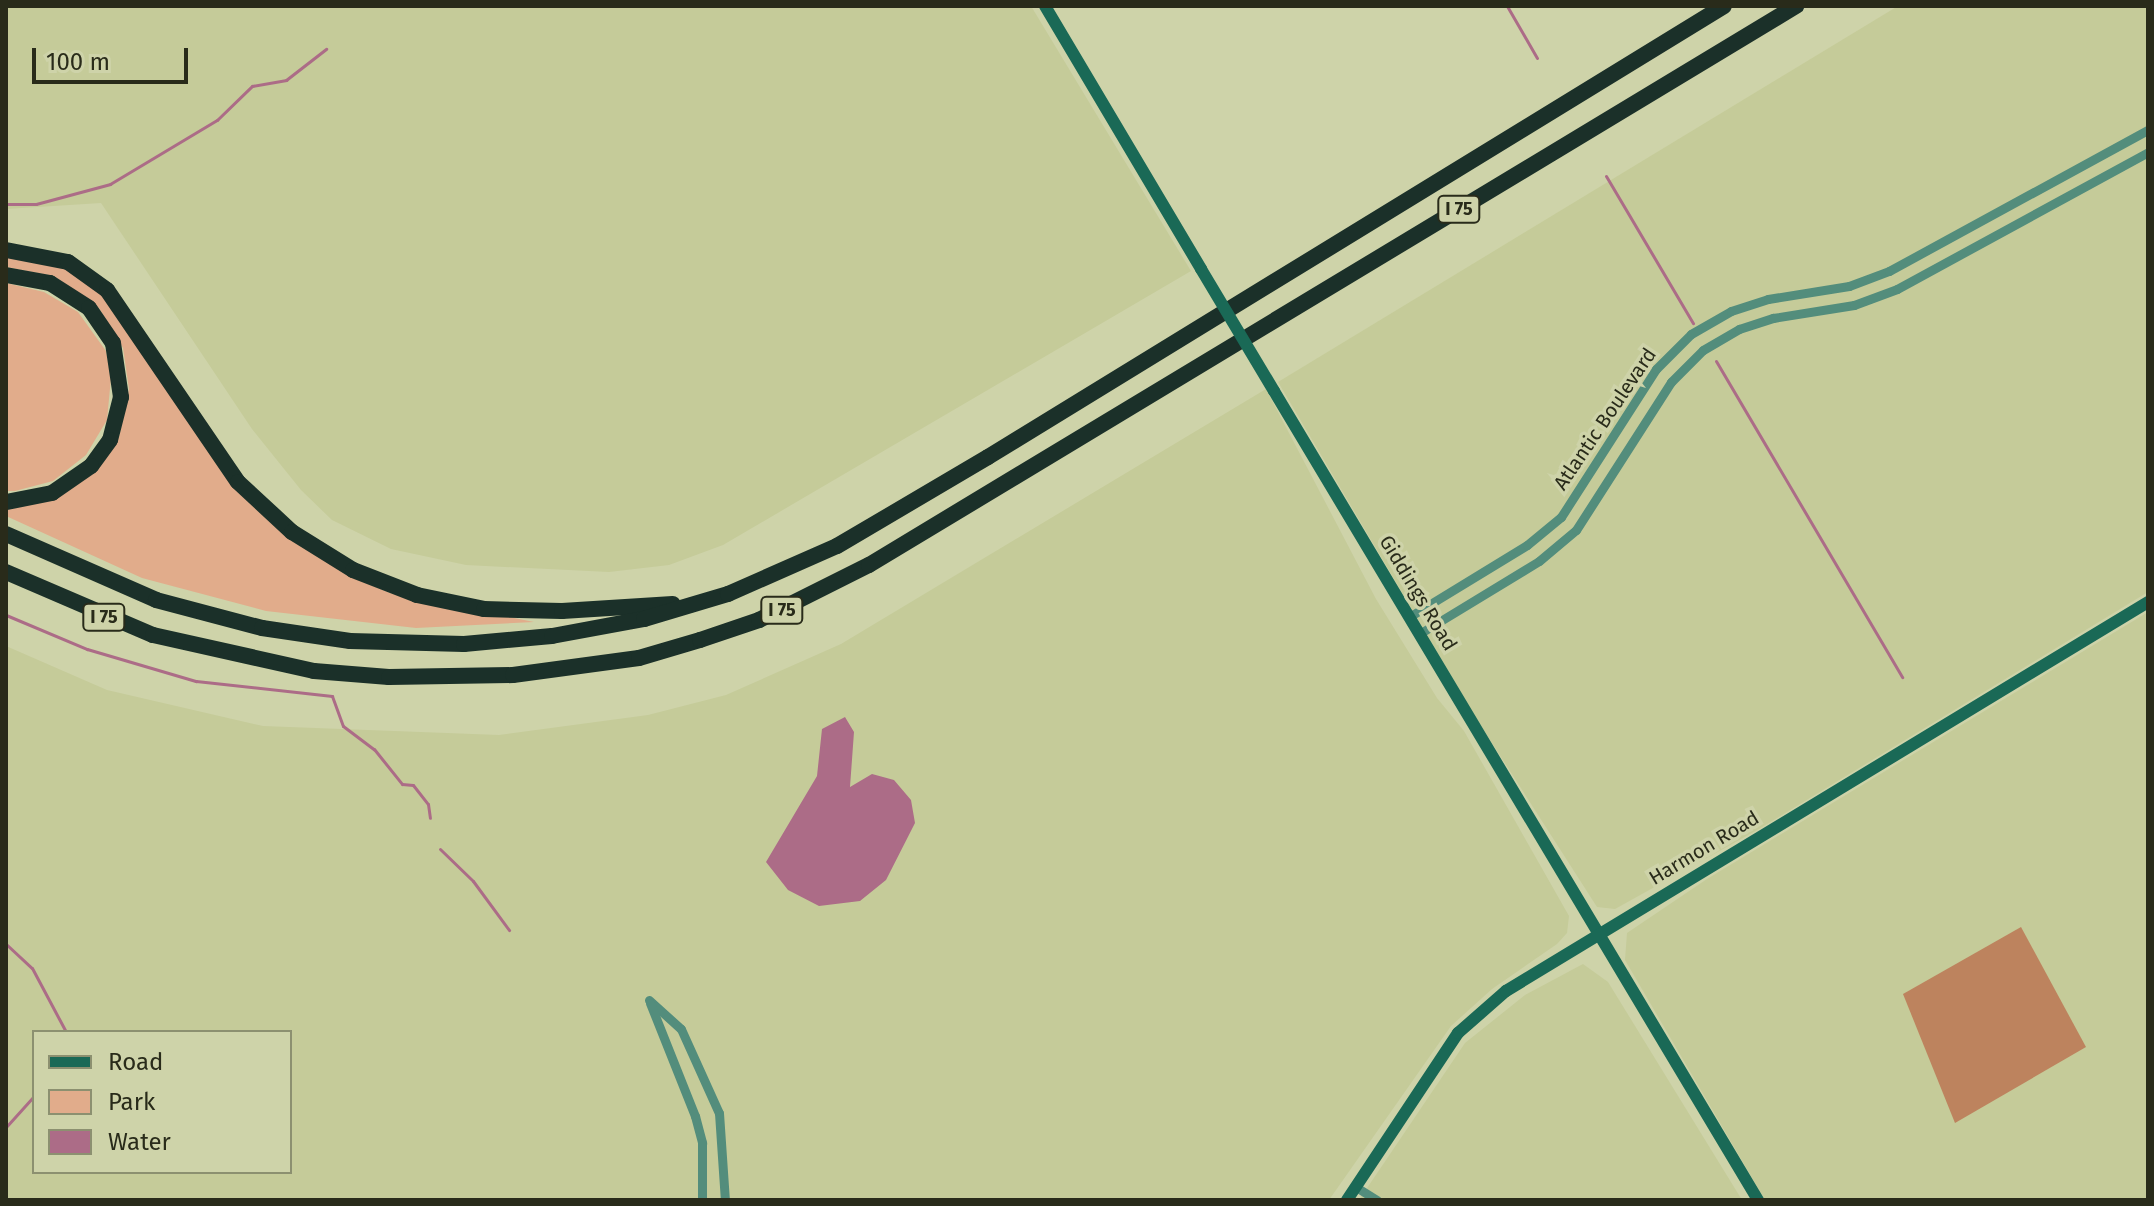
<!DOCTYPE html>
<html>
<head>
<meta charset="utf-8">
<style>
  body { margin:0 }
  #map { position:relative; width:2154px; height:1206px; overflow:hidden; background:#ced3a9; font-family:"Fira Sans",sans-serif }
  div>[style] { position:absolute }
  .built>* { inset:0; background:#c5cb99 }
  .green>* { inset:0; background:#e1ac8b }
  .forest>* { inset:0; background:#bd835e }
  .water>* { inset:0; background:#ac6c87 }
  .stream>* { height:3px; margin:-1.5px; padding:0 1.5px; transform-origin:1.5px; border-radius:1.5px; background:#ac6c87 }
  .street>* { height:9px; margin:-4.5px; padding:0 4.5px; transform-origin:4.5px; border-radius:4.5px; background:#538d7c }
  .secondary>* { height:12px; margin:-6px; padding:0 6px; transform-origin:6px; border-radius:6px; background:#1a6956 }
  .highway>* { height:16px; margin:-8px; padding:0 8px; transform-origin:8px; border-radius:8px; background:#1b3029 }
  .secondary-bridge>* { height:12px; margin:-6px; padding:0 6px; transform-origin:6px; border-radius:6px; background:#1a6956 }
  span { translate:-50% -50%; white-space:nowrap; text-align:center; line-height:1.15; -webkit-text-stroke:7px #ced3a9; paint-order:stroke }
  .shield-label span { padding:2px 6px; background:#ced3a9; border:2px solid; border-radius:6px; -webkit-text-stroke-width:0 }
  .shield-label { font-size:18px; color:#292b1a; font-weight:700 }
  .street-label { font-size:20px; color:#292b1a }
  .frame { position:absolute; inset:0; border:8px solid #292b1a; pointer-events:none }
  .legend { position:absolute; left:32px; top:1030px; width:260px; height:144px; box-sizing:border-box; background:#ced3a9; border:2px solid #8c9070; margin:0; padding:10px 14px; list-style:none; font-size:24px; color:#292b1a }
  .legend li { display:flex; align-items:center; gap:16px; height:40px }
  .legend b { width:40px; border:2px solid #8c9070 }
  .scale { position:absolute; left:32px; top:48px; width:156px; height:36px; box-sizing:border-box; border:4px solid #292b1a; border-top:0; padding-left:10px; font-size:24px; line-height:28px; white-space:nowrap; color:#292b1a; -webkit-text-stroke:6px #ced3a9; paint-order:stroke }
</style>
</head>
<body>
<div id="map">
  <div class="built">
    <i style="clip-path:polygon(6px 6px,1031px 6px,1191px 271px,723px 545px,669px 565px,609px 572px,466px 565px,391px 549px,332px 520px,301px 490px,252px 429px,101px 203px,6px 209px)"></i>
    <i style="clip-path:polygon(1898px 6px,2148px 6px,2148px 592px,1759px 829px,1615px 909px,1597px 907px,1476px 718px,1278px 382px)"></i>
    <i style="clip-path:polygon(evenodd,1266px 389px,1376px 599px,1437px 698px,1464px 731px,1569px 916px,1567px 933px,1557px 944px,1492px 989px,1451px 1026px,1329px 1200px,6px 1200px,6px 646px,107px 690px,263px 726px,499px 735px,648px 715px,726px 695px,841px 644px,1266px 389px,34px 1032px,290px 1032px,290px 1172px,34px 1172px,34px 1032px)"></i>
    <i style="clip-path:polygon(2148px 612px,2148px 1200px,1765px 1200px,1625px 960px,1627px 933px,1707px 879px)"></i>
    <i style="clip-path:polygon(1583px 964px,1608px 982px,1742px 1200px,1359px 1200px,1465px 1043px,1525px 995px)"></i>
  </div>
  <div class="green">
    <i style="clip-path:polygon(6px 256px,61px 265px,94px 287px,119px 315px,223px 474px,292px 540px,352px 577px,390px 593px,534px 622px,416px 628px,266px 611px,142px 578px,6px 516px,6px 508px,54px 500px,93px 473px,119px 437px,129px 389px,123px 348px,99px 308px,54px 276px,6px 267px)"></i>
    <i style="clip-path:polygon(6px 283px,44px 292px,78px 312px,106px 351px,111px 378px,107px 420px,86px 455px,53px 481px,15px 491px,6px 491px)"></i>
  </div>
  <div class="forest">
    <i style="clip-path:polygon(2021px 927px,2086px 1047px,1955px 1123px,1903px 994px)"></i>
  </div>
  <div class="water">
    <i style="clip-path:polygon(845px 717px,854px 732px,850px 787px,872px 774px,894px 780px,911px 800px,915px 823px,886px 880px,860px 901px,819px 906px,788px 890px,766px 862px,817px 776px,822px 729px)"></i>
  </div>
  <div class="stream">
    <i style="left:1507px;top:6px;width:60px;rotate:60deg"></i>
    <i style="left:1606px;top:176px;width:171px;rotate:59.4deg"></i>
    <i style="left:6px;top:204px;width:30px"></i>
    <i style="left:36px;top:204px;width:77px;rotate:-15.1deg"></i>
    <i style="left:110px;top:184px;width:125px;rotate:-30.9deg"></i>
    <i style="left:217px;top:120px;width:49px;rotate:-44.2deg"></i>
    <i style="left:252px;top:86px;width:35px;rotate:-10deg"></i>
    <i style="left:286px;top:80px;width:51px;rotate:-37.8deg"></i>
    <i style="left:1716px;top:361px;width:367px;rotate:59.5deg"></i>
    <i style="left:6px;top:615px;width:88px;rotate:22.8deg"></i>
    <i style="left:87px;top:649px;width:114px;rotate:16.4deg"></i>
    <i style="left:196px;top:681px;width:137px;rotate:6.3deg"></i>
    <i style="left:332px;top:696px;width:32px;rotate:70deg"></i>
    <i style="left:343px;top:726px;width:39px;rotate:37deg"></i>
    <i style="left:374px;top:749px;width:45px;rotate:51.3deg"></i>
    <i style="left:402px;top:784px;width:11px;rotate:5deg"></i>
    <i style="left:413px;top:785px;width:24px;rotate:52deg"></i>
    <i style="left:428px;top:804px;width:14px;rotate:82deg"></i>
    <i style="left:440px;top:849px;width:46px;rotate:44.1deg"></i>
    <i style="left:473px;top:881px;width:61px;rotate:53.7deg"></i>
    <i style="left:6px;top:944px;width:35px;rotate:43deg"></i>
    <i style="left:32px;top:968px;width:72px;rotate:62deg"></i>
    <i style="left:6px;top:1127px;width:42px;rotate:-47.9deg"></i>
  </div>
  <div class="street">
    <i style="left:1409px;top:617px;width:138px;rotate:-31.4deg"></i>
    <i style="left:1527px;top:545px;width:44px;rotate:-39.5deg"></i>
    <i style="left:1561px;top:517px;width:176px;rotate:-57.3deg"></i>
    <i style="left:1656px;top:369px;width:49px;rotate:-45deg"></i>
    <i style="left:1691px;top:334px;width:46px;rotate:-29.9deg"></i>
    <i style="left:1731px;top:311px;width:39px;rotate:-18deg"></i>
    <i style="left:1768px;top:299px;width:82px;rotate:-9.1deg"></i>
    <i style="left:1849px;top:286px;width:43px;rotate:-20.6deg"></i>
    <i style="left:1889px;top:271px;width:295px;rotate:-28.6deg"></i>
    <i style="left:1419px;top:634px;width:140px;rotate:-31.3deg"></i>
    <i style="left:1539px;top:561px;width:48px;rotate:-40deg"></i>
    <i style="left:1576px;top:530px;width:176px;rotate:-57.3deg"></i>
    <i style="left:1671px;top:382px;width:45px;rotate:-45deg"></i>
    <i style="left:1703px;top:350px;width:42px;rotate:-30.3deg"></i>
    <i style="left:1739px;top:329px;width:36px;rotate:-18deg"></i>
    <i style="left:1773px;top:318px;width:82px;rotate:-9.1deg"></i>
    <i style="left:1854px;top:305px;width:46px;rotate:-20.4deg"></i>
    <i style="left:1897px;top:289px;width:286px;rotate:-28.6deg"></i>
    <i style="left:649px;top:1000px;width:43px;rotate:42.2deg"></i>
    <i style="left:681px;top:1029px;width:92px;rotate:65.7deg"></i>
    <i style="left:719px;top:1113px;width:87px;rotate:86.1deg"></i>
    <i style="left:650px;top:1003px;width:122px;rotate:68.3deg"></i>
    <i style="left:695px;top:1116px;width:28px;rotate:75deg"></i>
    <i style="left:702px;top:1143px;width:57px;rotate:90deg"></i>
    <i style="left:1356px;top:1187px;width:25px;rotate:32deg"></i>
  </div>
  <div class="secondary">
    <i style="left:1045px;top:6px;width:306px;rotate:59.3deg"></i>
    <i style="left:1274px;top:391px;width:943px;rotate:59.11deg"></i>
    <i style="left:1347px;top:1200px;width:201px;rotate:-56.4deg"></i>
    <i style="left:1458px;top:1033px;width:64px;rotate:-41.2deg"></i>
    <i style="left:1506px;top:991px;width:751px;rotate:-31.21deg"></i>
  </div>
  <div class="highway">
    <i style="left:6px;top:250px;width:63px;rotate:11deg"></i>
    <i style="left:68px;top:262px;width:48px;rotate:35.7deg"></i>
    <i style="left:107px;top:290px;width:232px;rotate:55.7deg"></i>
    <i style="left:238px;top:482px;width:74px;rotate:42.8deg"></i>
    <i style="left:292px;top:532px;width:72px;rotate:31.9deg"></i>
    <i style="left:353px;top:570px;width:69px;rotate:21.3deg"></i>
    <i style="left:417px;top:595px;width:68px;rotate:11.8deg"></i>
    <i style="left:484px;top:609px;width:78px;rotate:1.5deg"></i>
    <i style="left:562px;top:611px;width:111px;rotate:-3.6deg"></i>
    <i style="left:6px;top:275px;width:45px;rotate:10.3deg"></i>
    <i style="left:50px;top:283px;width:46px;rotate:32.7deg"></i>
    <i style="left:89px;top:308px;width:42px;rotate:55.6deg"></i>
    <i style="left:113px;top:343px;width:55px;rotate:81.6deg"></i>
    <i style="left:121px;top:397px;width:44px;rotate:104.3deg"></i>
    <i style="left:110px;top:440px;width:32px;rotate:126deg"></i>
    <i style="left:91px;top:466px;width:47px;rotate:145.3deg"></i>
    <i style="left:52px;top:493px;width:47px;rotate:168.9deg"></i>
    <i style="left:6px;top:534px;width:164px;rotate:23.7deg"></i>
    <i style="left:156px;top:600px;width:110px;rotate:14.8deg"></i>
    <i style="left:262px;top:628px;width:89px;rotate:8.4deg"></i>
    <i style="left:350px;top:641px;width:114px;rotate:1.5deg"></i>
    <i style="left:464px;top:644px;width:88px;rotate:-5.2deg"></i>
    <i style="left:552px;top:636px;width:94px;rotate:-10.5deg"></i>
    <i style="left:644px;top:619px;width:88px;rotate:-16.6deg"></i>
    <i style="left:728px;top:594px;width:119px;rotate:-23.8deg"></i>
    <i style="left:837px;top:546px;width:175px;rotate:-30.5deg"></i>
    <i style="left:988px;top:457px;width:863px;rotate:-31.5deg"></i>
    <i style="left:6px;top:572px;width:160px;rotate:23.2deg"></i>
    <i style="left:153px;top:635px;width:165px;rotate:12.6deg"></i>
    <i style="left:314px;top:671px;width:75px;rotate:4.6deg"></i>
    <i style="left:389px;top:677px;width:124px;rotate:-0.9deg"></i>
    <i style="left:513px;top:675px;width:127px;rotate:-7.7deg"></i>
    <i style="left:639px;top:658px;width:64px;rotate:-16.4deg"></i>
    <i style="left:700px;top:640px;width:62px;rotate:-18.7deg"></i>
    <i style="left:759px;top:620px;width:123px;rotate:-26.6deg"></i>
    <i style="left:869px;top:565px;width:1083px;rotate:-31.09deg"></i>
  </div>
  <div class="secondary-bridge">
    <i style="left:1201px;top:269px;width:142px;rotate:59.1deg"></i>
  </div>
  <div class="shield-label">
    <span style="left:1459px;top:209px">I 75</span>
    <span style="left:782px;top:610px">I 75</span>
    <span style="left:104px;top:617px">I 75</span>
  </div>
  <div class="street-label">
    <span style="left:1605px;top:419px;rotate:-56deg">Atlantic Boulevard</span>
    <span style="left:1418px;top:593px;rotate:59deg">Giddings Road</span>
    <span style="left:1704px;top:848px;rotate:-31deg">Harmon Road</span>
  </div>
  <div class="frame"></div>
  <ul class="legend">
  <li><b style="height:10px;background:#1a6956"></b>Road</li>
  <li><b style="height:22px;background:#e1ac8b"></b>Park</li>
  <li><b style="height:22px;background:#ac6c87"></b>Water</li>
  </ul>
  <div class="scale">100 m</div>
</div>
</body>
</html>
